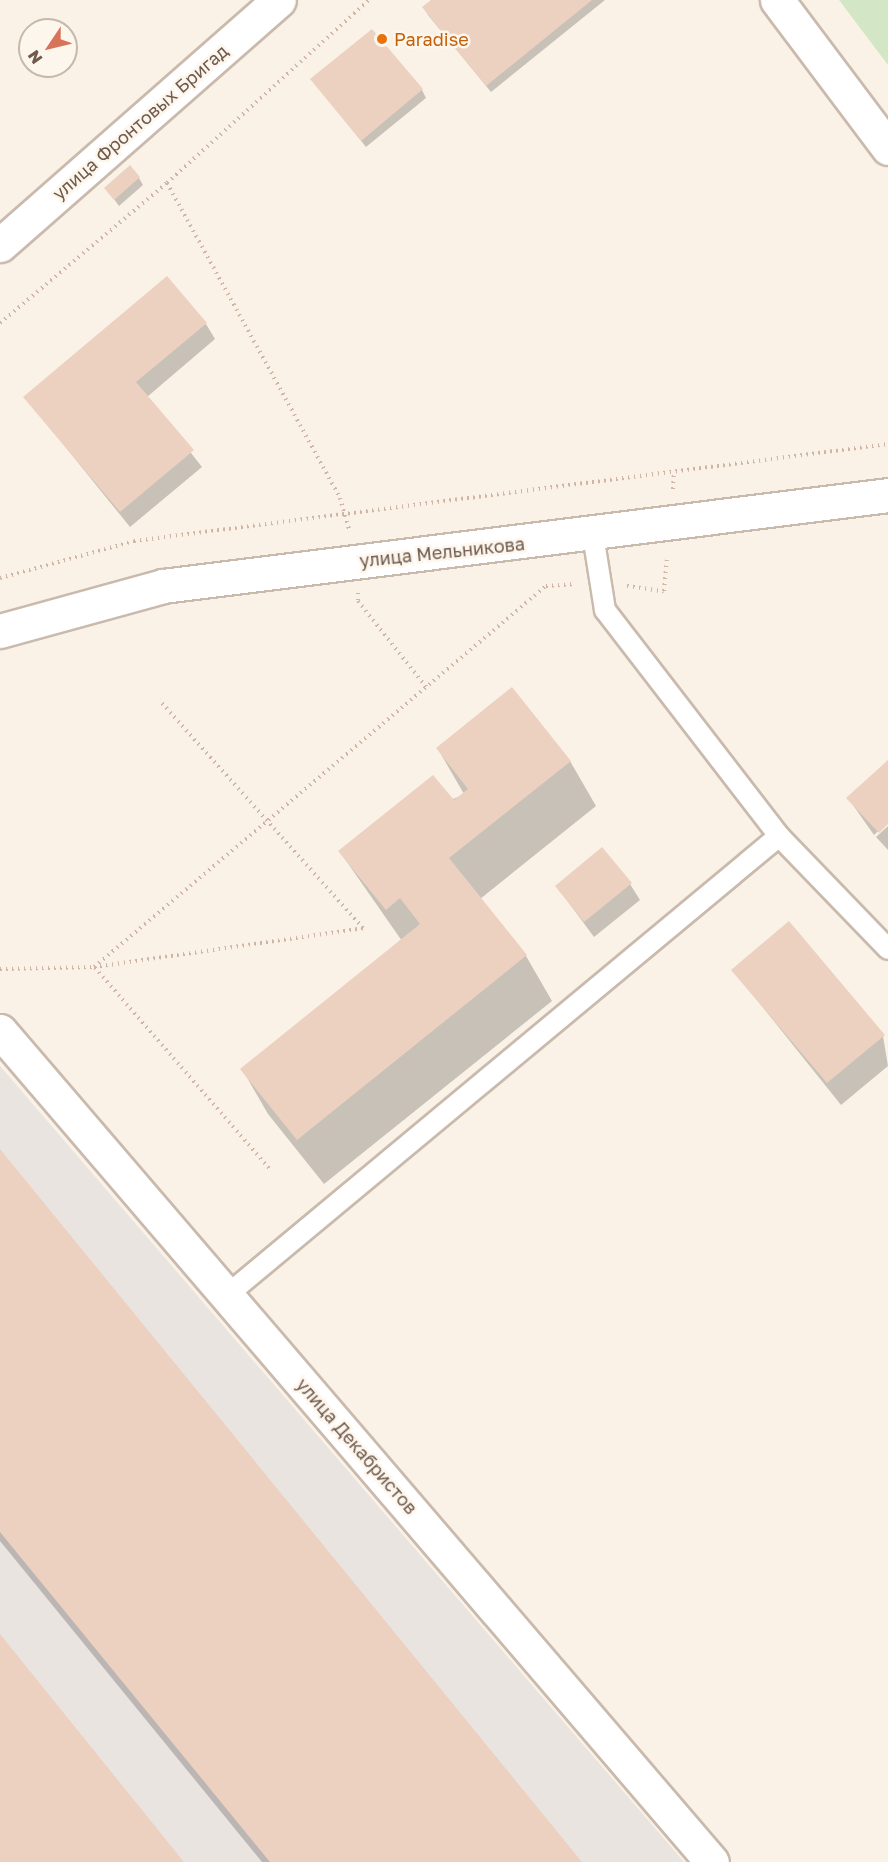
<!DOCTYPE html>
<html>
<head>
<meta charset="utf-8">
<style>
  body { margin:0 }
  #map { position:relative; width:888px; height:1862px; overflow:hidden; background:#faf2e6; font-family:"Golos Text",sans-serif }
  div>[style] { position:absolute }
  .industrial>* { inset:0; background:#eae4e0 }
  .green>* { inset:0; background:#d3e6c6 }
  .shadow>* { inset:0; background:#0003 }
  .building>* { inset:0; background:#ecd1c1 }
  .path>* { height:4px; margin-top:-2px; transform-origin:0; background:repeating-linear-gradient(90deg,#d0b5a4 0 1.5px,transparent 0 6px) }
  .roads { filter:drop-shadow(2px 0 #cabaad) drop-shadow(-2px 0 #cabaad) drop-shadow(0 2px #cabaad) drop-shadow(0 -2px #cabaad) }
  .service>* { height:20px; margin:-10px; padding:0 10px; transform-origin:10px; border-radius:10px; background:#fff }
  .minor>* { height:33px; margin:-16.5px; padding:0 16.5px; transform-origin:16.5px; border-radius:16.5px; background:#fff }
  .tertiary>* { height:33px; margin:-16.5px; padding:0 16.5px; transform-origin:16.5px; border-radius:16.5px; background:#fff }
  .dots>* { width:16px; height:16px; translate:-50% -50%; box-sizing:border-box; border:3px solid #fdf6ec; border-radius:50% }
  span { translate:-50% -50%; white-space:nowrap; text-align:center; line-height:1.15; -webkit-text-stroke:5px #fdf6ec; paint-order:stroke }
  .food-label { font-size:18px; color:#c56008 }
  .left { translate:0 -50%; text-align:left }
  .street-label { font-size:18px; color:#705a4e }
  .north { position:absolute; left:18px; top:18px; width:60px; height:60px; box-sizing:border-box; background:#fdf6ec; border:2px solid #c5b8ad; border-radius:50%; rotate:235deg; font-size:16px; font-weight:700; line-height:24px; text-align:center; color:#705a4e }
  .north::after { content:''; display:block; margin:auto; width:21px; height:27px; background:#d67359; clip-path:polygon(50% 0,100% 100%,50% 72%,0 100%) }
</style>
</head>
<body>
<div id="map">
  <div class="industrial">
    <i style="clip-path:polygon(0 1066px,684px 1862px,0 1862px)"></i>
  </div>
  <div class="green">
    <i style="clip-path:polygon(839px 0,888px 0,888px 65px)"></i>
  </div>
  <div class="shadow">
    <i style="clip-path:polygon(433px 0,605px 0,491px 92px,428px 15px,424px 8px)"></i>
    <i style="clip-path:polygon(312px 79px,422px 90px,426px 98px,366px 147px)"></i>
    <i style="clip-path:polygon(139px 178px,143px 185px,119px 206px,106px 188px)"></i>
    <i style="clip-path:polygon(206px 324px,215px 339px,147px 397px,202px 467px,130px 527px,25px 397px)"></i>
    <i style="clip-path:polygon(438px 749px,570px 761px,596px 806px,480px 899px,526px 956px,552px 1001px,324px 1184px,268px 1114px,242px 1069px,402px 941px,340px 852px,464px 794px)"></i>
    <i style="clip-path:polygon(888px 762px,888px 822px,874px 835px,848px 798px)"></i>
    <i style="clip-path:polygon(888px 826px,888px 850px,876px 837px)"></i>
    <i style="clip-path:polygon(630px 884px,640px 900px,594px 937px,557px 887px)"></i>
    <i style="clip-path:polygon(733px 970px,883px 1036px,888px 1066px,841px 1105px)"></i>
    <i style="clip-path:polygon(0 1152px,580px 1862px,262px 1862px,0 1541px)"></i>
  </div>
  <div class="building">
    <i style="clip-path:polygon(431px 0,592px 0,486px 86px,422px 7px)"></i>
    <i style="clip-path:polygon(372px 29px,423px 89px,361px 141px,310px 79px)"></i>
    <i style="clip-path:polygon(130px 165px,140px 177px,114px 200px,104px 188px)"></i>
    <i style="clip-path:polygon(167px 276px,207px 323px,136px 382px,194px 450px,120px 512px,23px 397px)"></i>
    <i style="clip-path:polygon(512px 687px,571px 761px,449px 858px,527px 955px,297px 1140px,240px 1069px,420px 924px,400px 898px,386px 910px,338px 851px,433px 775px,454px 800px,468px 789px,436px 748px)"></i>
    <i style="clip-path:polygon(888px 760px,888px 824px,879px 833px,846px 798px)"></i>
    <i style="clip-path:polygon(602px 847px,632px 883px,584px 922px,555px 886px)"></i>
    <i style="clip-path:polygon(789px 921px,885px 1035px,827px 1083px,731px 970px)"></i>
    <i style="clip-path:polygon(0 1149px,582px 1862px,270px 1862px,0 1532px)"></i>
    <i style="clip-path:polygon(0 1634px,184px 1862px,0 1862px)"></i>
  </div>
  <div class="path">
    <i style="left:167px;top:183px;width:359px;rotate:61.2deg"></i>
    <i style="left:340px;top:498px;width:32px;rotate:74deg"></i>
    <i style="left:0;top:323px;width:218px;rotate:-40deg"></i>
    <i style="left:167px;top:183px;width:273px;rotate:-42.2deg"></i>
    <i style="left:673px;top:489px;width:18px;rotate:-87deg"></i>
    <i style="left:0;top:578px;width:139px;rotate:-15.4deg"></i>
    <i style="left:134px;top:541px;width:760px;rotate:-7.33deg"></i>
    <i style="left:627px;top:586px;width:37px;rotate:8deg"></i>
    <i style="left:664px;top:591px;width:35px;rotate:-85deg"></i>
    <i style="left:358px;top:593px;width:8px;rotate:90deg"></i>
    <i style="left:358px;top:601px;width:111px;rotate:51.6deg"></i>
    <i style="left:0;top:969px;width:94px;rotate:-1.2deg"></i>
    <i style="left:94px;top:967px;width:272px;rotate:-8.2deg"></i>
    <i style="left:363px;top:928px;width:306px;rotate:-131.8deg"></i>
    <i style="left:269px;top:1168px;width:267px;rotate:-131deg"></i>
    <i style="left:94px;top:967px;width:591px;rotate:-40.13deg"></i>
    <i style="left:546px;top:586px;width:29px;rotate:-4deg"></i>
  </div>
  <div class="roads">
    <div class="service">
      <i style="left:593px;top:535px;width:76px;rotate:80.9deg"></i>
      <i style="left:605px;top:610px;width:285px;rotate:52.4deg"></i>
      <i style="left:779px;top:836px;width:157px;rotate:46deg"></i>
      <i style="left:227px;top:1295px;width:718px;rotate:-39.74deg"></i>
    </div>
    <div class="minor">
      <i style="left:777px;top:0;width:185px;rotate:53.1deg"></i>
      <i style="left:0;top:245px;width:371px;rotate:-41.3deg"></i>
    </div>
    <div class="tertiary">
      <i style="left:0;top:631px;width:169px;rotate:-15.4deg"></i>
      <i style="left:163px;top:586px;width:731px;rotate:-7.15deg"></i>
      <i style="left:0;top:1031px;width:1094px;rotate:49.41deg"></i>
    </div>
  </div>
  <div class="dots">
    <i style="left:382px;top:39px;background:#e8710a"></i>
  </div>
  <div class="food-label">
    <span class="left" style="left:394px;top:39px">Paradise</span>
  </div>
  <div class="street-label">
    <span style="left:140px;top:122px;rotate:-41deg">улица Фронтовых Бригад</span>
    <span style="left:442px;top:552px;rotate:-6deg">улица Мельникова</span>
    <span style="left:357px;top:1446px;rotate:49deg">улица Декабристов</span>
  </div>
  <div class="north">N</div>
</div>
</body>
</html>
